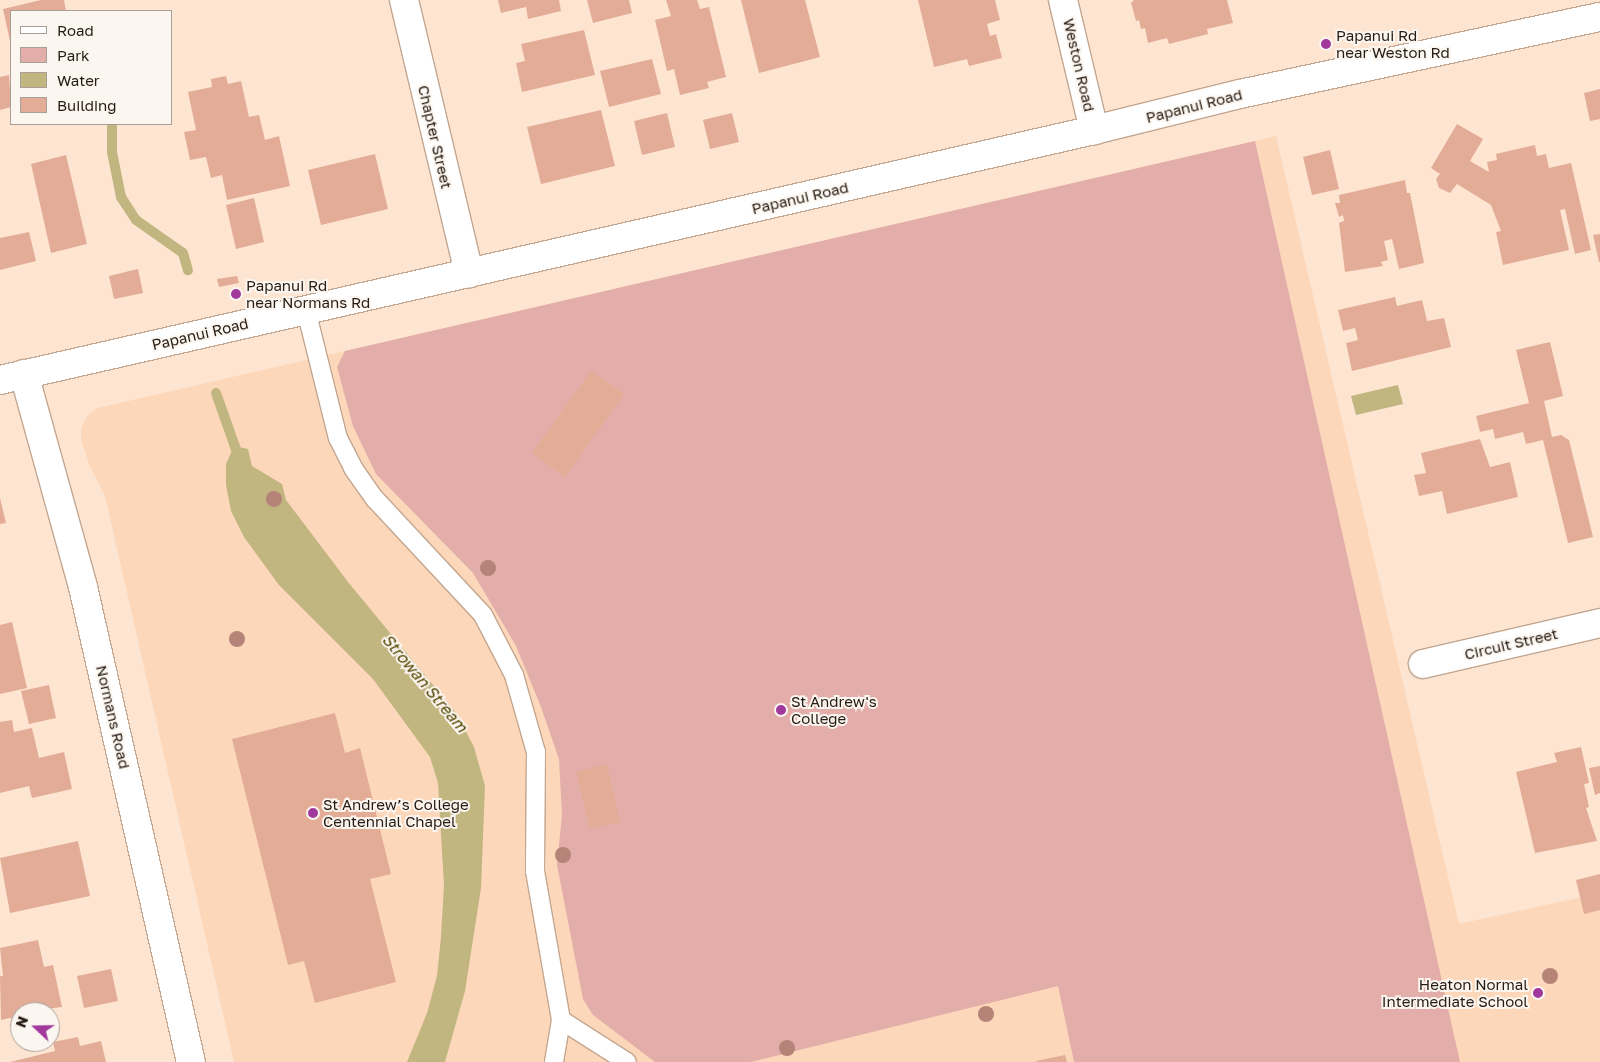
<!DOCTYPE html>
<html>
<head>
<meta charset="utf-8">
<style>
  body { margin:0 }
  #map { position:relative; width:1600px; height:1062px; overflow:hidden; background:#fee5d2; font-family:"Golos Text",sans-serif }
  div>[style] { position:absolute }
  .built>* { inset:0; background:#fcd7ba }
  .green>* { inset:0; background:#e3aeaa }
  .water>* { inset:0; background:#c1b580 }
  .stream>* { height:10px; margin:-5px; padding:0 5px; transform-origin:5px; border-radius:5px; background:#c1b580 }
  .building>* { inset:0; background:#e3ac97 }
  .roads { filter:drop-shadow(1px 0 #c3a68f) drop-shadow(-1px 0 #c3a68f) drop-shadow(0 1px #c3a68f) drop-shadow(0 -1px #c3a68f) }
  .lane>* { height:18px; margin:-9px; padding:0 9px; transform-origin:9px; border-radius:9px; background:#fff }
  .street>* { height:28px; margin:-14px; padding:0 14px; transform-origin:14px; border-radius:14px; background:#fff }
  .secondary>* { height:28px; margin:-14px; padding:0 14px; transform-origin:14px; border-radius:14px; background:#fff }
  .trees>* { width:16px; height:16px; margin:-8px; border-radius:50%; background:#b68379 }
  .dots>* { width:14px; height:14px; translate:-50% -50%; box-sizing:border-box; border:2px solid #fcf6f1; border-radius:50% }
  span { translate:-50% -50%; white-space:nowrap; text-align:center; line-height:1.15; -webkit-text-stroke:4px #fcf6f1; paint-order:stroke }
  .poi-label { font-size:15px; color:#271c13 }
  .left { translate:0 -50%; text-align:left }
  .right { translate:-100% -50%; text-align:right }
  .street-label { font-size:15px; color:#271c13 }
  .water-label { font-size:16px; color:#544702; font-style:italic }
  .legend { position:absolute; left:10px; top:10px; width:162px; height:115px; box-sizing:border-box; background:#fcf6f1; border:1px solid #a79f98; margin:0; padding:6px 9px; list-style:none; font-size:15px; color:#271c13 }
  .legend li { display:flex; align-items:center; gap:10px; height:25px }
  .legend b { width:25px; border:1px solid #a79f98 }
  .north { position:absolute; left:10px; top:1002px; width:50px; height:50px; box-sizing:border-box; background:#fcf6f1; border:1px solid #a79f98; border-radius:50%; rotate:291deg; font-size:14px; font-weight:700; line-height:20px; text-align:center; color:#271c13 }
  .north::after { content:''; display:block; margin:auto; width:18px; height:22px; background:#a1399d; clip-path:polygon(50% 0,100% 100%,50% 72%,0 100%) }
</style>
</head>
<body>
<div id="map">
  <div class="built">
    <i style="clip-path:polygon(1276px 136px,1459px 924px,1600px 893px,1600px 1062px,234px 1062px,105px 496px,90px 467px,81px 439px,81px 428px,87px 416px,98px 408px)"></i>
  </div>
  <div class="green">
    <i style="clip-path:polygon(1255px 141px,1460px 1062px,1074px 1062px,1058px 986px,751px 1062px,655px 1062px,593px 1015px,583px 999px,557px 865px,562px 815px,559px 759px,541px 707px,516px 646px,473px 573px,376px 474px,353px 426px,337px 367px,345px 351px)"></i>
  </div>
  <div class="water">
    <i style="clip-path:polygon(1398px 385px,1403px 404px,1356px 415px,1351px 396px)"></i>
    <i style="clip-path:polygon(234px 446px,248px 449px,252px 466px,282px 484px,286px 500px,348px 582px,457px 714px,474px 747px,485px 786px,481px 888px,465px 991px,445px 1062px,407px 1062px,427px 1013px,437px 976px,441px 937px,444px 885px,438px 783px,430px 757px,373px 679px,279px 585px,244px 537px,231px 511px,226px 485px,226px 464px)"></i>
  </div>
  <div class="stream">
    <i style="left:112px;top:124px;width:28px;rotate:90deg"></i>
    <i style="left:112px;top:152px;width:46px;rotate:78.7deg"></i>
    <i style="left:121px;top:197px;width:27px;rotate:57deg"></i>
    <i style="left:136px;top:220px;width:57px;rotate:35.1deg"></i>
    <i style="left:183px;top:253px;width:18px;rotate:74deg"></i>
    <i style="left:216px;top:393px;width:69px;rotate:70.5deg"></i>
  </div>
  <div class="building">
    <i style="clip-path:polygon(64px 0,66px 11px,11px 11px,10px 41px,3px 9px,41px 0)"></i>
    <i style="clip-path:polygon(498px 0,559px 0,561px 11px,528px 19px,526px 7px,501px 13px)"></i>
    <i style="clip-path:polygon(587px 0,629px 0,632px 13px,593px 23px)"></i>
    <i style="clip-path:polygon(666px 0,697px 0,700px 9px,709px 7px,726px 77px,707px 82px,709px 88px,680px 95px,674px 69px,667px 71px,655px 20px,671px 16px)"></i>
    <i style="clip-path:polygon(741px 0,805px 0,820px 57px,759px 73px)"></i>
    <i style="clip-path:polygon(918px 0,995px 0,1000px 20px,987px 24px,990px 36px,996px 34px,1002px 58px,969px 66px,967px 59px,934px 67px)"></i>
    <i style="clip-path:polygon(1134px 0,1227px 0,1233px 23px,1207px 29px,1208px 34px,1169px 44px,1167px 38px,1148px 43px,1145px 28px,1141px 29px,1139px 20px,1136px 21px,1131px 3px)"></i>
    <i style="clip-path:polygon(584px 30px,595px 75px,522px 92px,516px 63px,525px 61px,521px 44px)"></i>
    <i style="clip-path:polygon(652px 59px,661px 94px,609px 107px,600px 71px)"></i>
    <i style="clip-path:polygon(9px 75px,11px 107px,0 110px,0 77px)"></i>
    <i style="clip-path:polygon(226px 76px,228px 84px,241px 81px,249px 117px,259px 115px,265px 140px,279px 136px,290px 186px,227px 200px,222px 175px,211px 178px,206px 157px,190px 160px,184px 132px,196px 130px,188px 92px,212px 87px,211px 79px)"></i>
    <i style="clip-path:polygon(1600px 89px,1600px 119px,1590px 121px,1584px 93px)"></i>
    <i style="clip-path:polygon(601px 110px,615px 166px,541px 184px,527px 127px)"></i>
    <i style="clip-path:polygon(667px 113px,675px 147px,642px 155px,634px 121px)"></i>
    <i style="clip-path:polygon(732px 113px,739px 142px,710px 149px,703px 120px)"></i>
    <i style="clip-path:polygon(1457px 124px,1483px 139px,1470px 161px,1489px 172px,1487px 162px,1497px 160px,1496px 154px,1535px 145px,1537px 156px,1546px 154px,1549px 168px,1571px 163px,1591px 250px,1575px 254px,1565px 209px,1560px 210px,1569px 250px,1503px 265px,1496px 232px,1501px 231px,1491px 205px,1457px 184px,1450px 193px,1439px 188px,1436px 179px,1440px 174px,1431px 168px)"></i>
    <i style="clip-path:polygon(1330px 150px,1339px 189px,1312px 195px,1303px 157px)"></i>
    <i style="clip-path:polygon(375px 154px,388px 209px,321px 225px,308px 170px)"></i>
    <i style="clip-path:polygon(66px 155px,87px 244px,51px 253px,31px 164px)"></i>
    <i style="clip-path:polygon(1405px 180px,1407px 193px,1410px 193px,1424px 263px,1399px 269px,1392px 239px,1384px 241px,1388px 260px,1381px 262px,1383px 266px,1345px 272px,1339px 223px,1344px 221px,1343px 215px,1339px 217px,1335px 203px,1340px 203px,1339px 195px)"></i>
    <i style="clip-path:polygon(254px 198px,264px 242px,236px 249px,226px 205px)"></i>
    <i style="clip-path:polygon(29px 232px,36px 261px,0 270px,0 238px)"></i>
    <i style="clip-path:polygon(1600px 234px,1600px 262px,1599px 262px,1593px 235px)"></i>
    <i style="clip-path:polygon(138px 269px,143px 293px,114px 299px,109px 276px)"></i>
    <i style="clip-path:polygon(237px 276px,239px 283px,219px 287px,217px 279px)"></i>
    <i style="clip-path:polygon(1395px 297px,1397px 306px,1422px 300px,1427px 321px,1444px 318px,1451px 347px,1352px 371px,1346px 343px,1358px 340px,1355px 328px,1343px 331px,1338px 310px)"></i>
    <i style="clip-path:polygon(1550px 342px,1563px 396px,1544px 401px,1552px 437px,1561px 435px,1569px 440px,1593px 537px,1568px 543px,1543px 440px,1526px 444px,1523px 432px,1495px 439px,1493px 429px,1480px 432px,1476px 416px,1529px 403px,1516px 350px)"></i>
    <i style="clip-path:polygon(591px 371px,624px 394px,565px 477px,532px 453px)"></i>
    <i style="clip-path:polygon(1480px 439px,1490px 467px,1510px 462px,1518px 497px,1447px 514px,1442px 491px,1419px 496px,1414px 475px,1426px 473px,1421px 453px)"></i>
    <i style="clip-path:polygon(0 498px,6px 523px,0 524px)"></i>
    <i style="clip-path:polygon(12px 622px,27px 688px,0 694px,0 625px)"></i>
    <i style="clip-path:polygon(49px 685px,56px 718px,29px 724px,21px 691px)"></i>
    <i style="clip-path:polygon(335px 713px,345px 753px,360px 748px,391px 874px,370px 879px,396px 982px,315px 1003px,304px 961px,288px 965px,232px 739px)"></i>
    <i style="clip-path:polygon(12px 720px,14px 732px,32px 728px,39px 758px,64px 752px,72px 789px,32px 798px,29px 786px,0 793px,0 722px)"></i>
    <i style="clip-path:polygon(1581px 747px,1589px 783px,1584px 784px,1589px 807px,1586px 808px,1597px 841px,1535px 853px,1516px 772px,1557px 762px,1554px 753px)"></i>
    <i style="clip-path:polygon(607px 764px,620px 822px,590px 829px,576px 772px)"></i>
    <i style="clip-path:polygon(1600px 766px,1600px 793px,1595px 795px,1589px 768px)"></i>
    <i style="clip-path:polygon(78px 841px,90px 896px,10px 913px,0 858px)"></i>
    <i style="clip-path:polygon(1600px 874px,1600px 910px,1584px 914px,1576px 880px)"></i>
    <i style="clip-path:polygon(38px 940px,44px 967px,53px 965px,62px 1007px,20px 1012px,20px 1016px,1px 1020px,0 976px,3px 976px,0 948px)"></i>
    <i style="clip-path:polygon(111px 969px,118px 1001px,84px 1008px,77px 976px)"></i>
    <i style="clip-path:polygon(78px 1037px,80px 1046px,101px 1041px,106px 1062px,10px 1062px,55px 1051px,53px 1042px)"></i>
    <i style="clip-path:polygon(1065px 1055px,1067px 1062px,1036px 1062px,1036px 1061px)"></i>
  </div>
  <div class="roads">
    <div class="lane">
      <i style="left:306px;top:310px;width:132px;rotate:76deg"></i>
      <i style="left:338px;top:438px;width:34px;rotate:63deg"></i>
      <i style="left:353px;top:468px;width:38px;rotate:55deg"></i>
      <i style="left:375px;top:499px;width:158px;rotate:47deg"></i>
      <i style="left:483px;top:615px;width:68px;rotate:62.7deg"></i>
      <i style="left:514px;top:675px;width:80px;rotate:74.1deg"></i>
      <i style="left:536px;top:752px;width:119px;rotate:90.5deg"></i>
      <i style="left:535px;top:871px;width:151px;rotate:80.1deg"></i>
      <i style="left:561px;top:1020px;width:43px;rotate:99.5deg"></i>
      <i style="left:561px;top:1020px;width:78px;rotate:32.5deg"></i>
    </div>
    <div class="street">
      <i style="left:404px;top:0;width:281px;rotate:76.6deg"></i>
      <i style="left:1063px;top:0;width:134px;rotate:76.6deg"></i>
      <i style="left:1423px;top:664px;width:182px;rotate:-13deg"></i>
    </div>
    <div class="secondary">
      <i style="left:24px;top:374px;width:221px;rotate:74.5deg"></i>
      <i style="left:83px;top:587px;width:487px;rotate:77.2deg"></i>
      <i style="left:0;top:380px;width:1122px;rotate:-12.87deg"></i>
      <i style="left:1094px;top:130px;width:150px;rotate:-13.9deg"></i>
      <i style="left:1240px;top:94px;width:368px;rotate:-12.1deg"></i>
    </div>
  </div>
  <div class="trees">
    <i style="left:274px;top:499px"></i>
    <i style="left:488px;top:568px"></i>
    <i style="left:237px;top:639px"></i>
    <i style="left:563px;top:855px"></i>
    <i style="left:1550px;top:976px"></i>
    <i style="left:986px;top:1014px"></i>
    <i style="left:787px;top:1048px"></i>
  </div>
  <div class="dots">
    <i style="left:1326px;top:44px;background:#a1399d"></i>
    <i style="left:236px;top:294px;background:#a1399d"></i>
    <i style="left:781px;top:710px;background:#a1399d"></i>
    <i style="left:313px;top:813px;background:#a1399d"></i>
    <i style="left:1538px;top:993px;background:#a1399d"></i>
  </div>
  <div class="poi-label">
    <span class="left" style="left:1336px;top:44px">Papanui Rd<br>near Weston Rd</span>
    <span class="left" style="left:246px;top:294px">Papanui Rd<br>near Normans Rd</span>
    <span class="left" style="left:791px;top:710px">St Andrew's<br>College</span>
    <span class="left" style="left:323px;top:813px">St Andrew’s College<br>Centennial Chapel</span>
    <span class="right" style="left:1528px;top:993px">Heaton Normal<br>Intermediate School</span>
  </div>
  <div class="street-label">
    <span style="left:1079px;top:65px;rotate:77deg">Weston Road</span>
    <span style="left:1194px;top:106px;rotate:-14deg">Papanui Road</span>
    <span style="left:435px;top:137px;rotate:77deg">Chapter Street</span>
    <span style="left:800px;top:198px;rotate:-13deg">Papanui Road</span>
    <span style="left:200px;top:334px;rotate:-13deg">Papanui Road</span>
    <span style="left:1511px;top:644px;rotate:-13deg">Circuit Street</span>
    <span style="left:113px;top:717px;rotate:77deg">Normans Road</span>
  </div>
  <div class="water-label">
    <span style="left:425px;top:683px;rotate:50deg">Strowan Stream</span>
  </div>
  <ul class="legend">
  <li><b style="height:6px;background:#fff"></b>Road</li>
  <li><b style="height:14px;background:#e3aeaa"></b>Park</li>
  <li><b style="height:14px;background:#c1b580"></b>Water</li>
  <li><b style="height:14px;background:#e3ac97"></b>Building</li>
  </ul>
  <div class="north">N</div>
</div>
</body>
</html>
